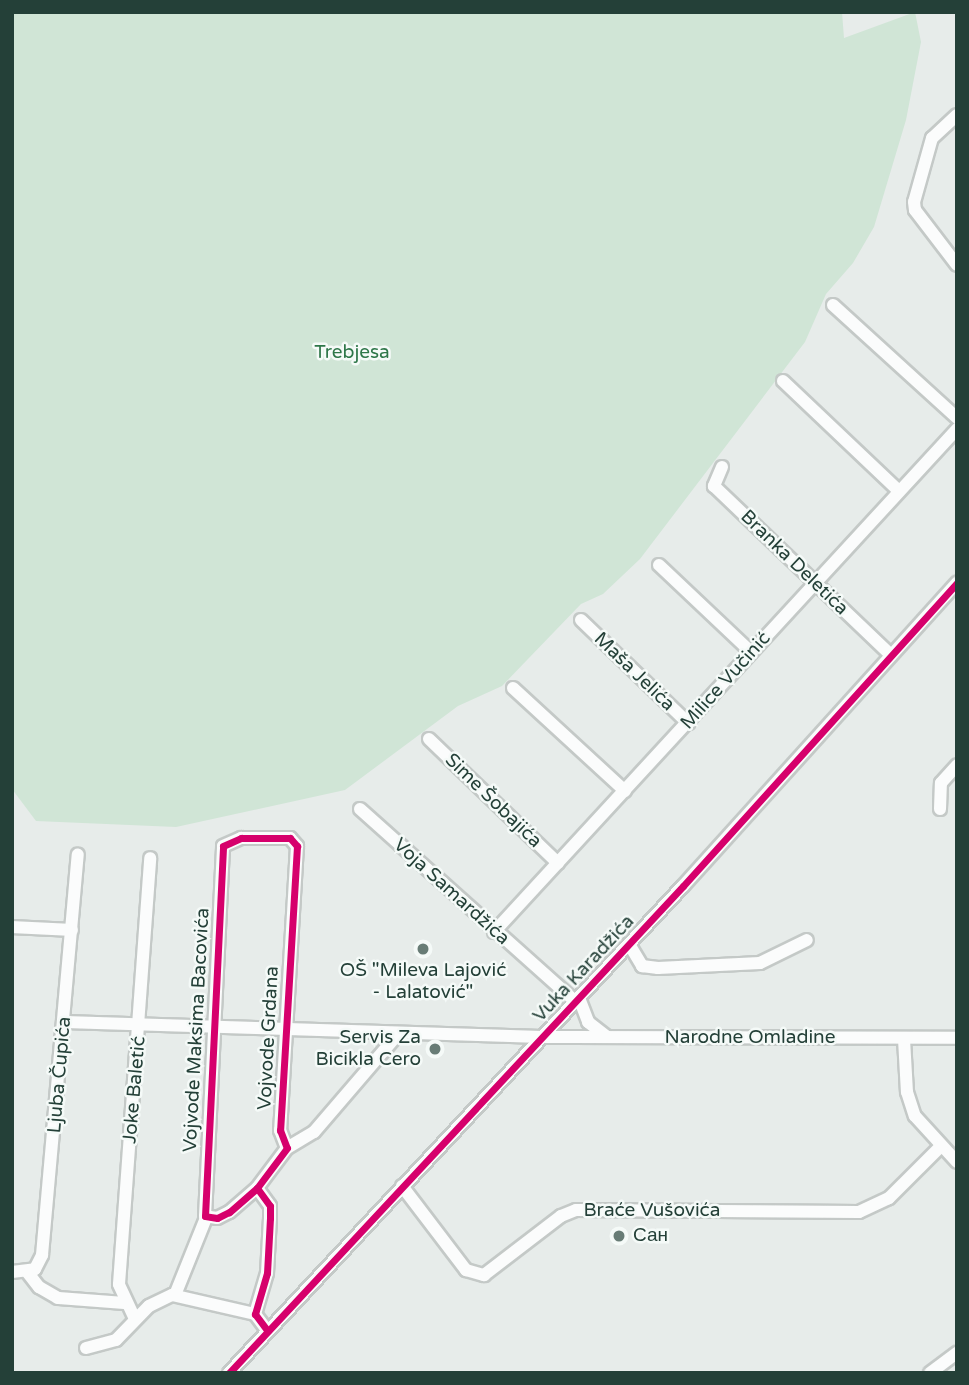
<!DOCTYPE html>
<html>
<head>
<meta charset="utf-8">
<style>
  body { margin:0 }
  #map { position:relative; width:969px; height:1385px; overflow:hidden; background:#e7ecea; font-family:"Varela Round",sans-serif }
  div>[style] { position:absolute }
  .green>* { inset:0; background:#d0e5d6 }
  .roads { filter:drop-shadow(2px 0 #c4c9c7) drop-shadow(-2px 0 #c4c9c7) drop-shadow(0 2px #c4c9c7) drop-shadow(0 -2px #c4c9c7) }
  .minor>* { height:12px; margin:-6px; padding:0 6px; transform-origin:6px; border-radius:6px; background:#fbfcfc }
  .cycleway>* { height:7px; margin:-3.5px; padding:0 3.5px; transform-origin:3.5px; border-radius:3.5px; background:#d6006c }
  .dots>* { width:19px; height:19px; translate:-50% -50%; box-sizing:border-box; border:4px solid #f5faf8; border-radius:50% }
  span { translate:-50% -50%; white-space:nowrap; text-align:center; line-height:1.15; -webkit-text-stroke:5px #f5faf8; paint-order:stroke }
  .park-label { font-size:19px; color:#2e7749 }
  .street-label { font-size:19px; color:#244038 }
  .poi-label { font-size:19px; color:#244038 }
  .right { translate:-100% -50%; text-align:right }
  .left { translate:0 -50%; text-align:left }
  .frame { position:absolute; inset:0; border:14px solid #244038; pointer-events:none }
</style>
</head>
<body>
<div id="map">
  <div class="green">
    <i style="clip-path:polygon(12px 12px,842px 12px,844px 38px,915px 12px,921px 42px,906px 120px,874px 227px,853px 263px,826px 294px,805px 342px,640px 559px,603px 594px,581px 604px,502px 686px,458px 706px,345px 790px,176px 827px,36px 821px,12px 789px)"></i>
  </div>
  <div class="roads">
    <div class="minor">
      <i style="left:957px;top:115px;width:34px;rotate:137deg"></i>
      <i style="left:932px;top:138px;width:66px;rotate:105.7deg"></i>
      <i style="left:914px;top:202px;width:8px;rotate:83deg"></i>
      <i style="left:915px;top:210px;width:69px;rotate:52.6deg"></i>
      <i style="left:833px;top:305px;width:168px;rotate:42.3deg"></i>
      <i style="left:783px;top:381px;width:160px;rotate:43.5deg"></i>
      <i style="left:722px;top:467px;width:21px;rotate:113deg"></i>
      <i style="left:714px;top:486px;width:243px;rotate:43.7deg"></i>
      <i style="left:659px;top:565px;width:127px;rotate:43.4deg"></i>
      <i style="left:581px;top:620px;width:149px;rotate:43.9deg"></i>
      <i style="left:513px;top:688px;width:152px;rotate:42.6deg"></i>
      <i style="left:429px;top:739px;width:179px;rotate:43.9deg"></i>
      <i style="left:360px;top:809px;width:290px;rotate:41.8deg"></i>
      <i style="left:940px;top:809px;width:26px;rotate:-88deg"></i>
      <i style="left:941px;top:783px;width:24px;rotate:-48deg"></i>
      <i style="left:12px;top:927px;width:60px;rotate:2.9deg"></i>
      <i style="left:494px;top:932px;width:684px;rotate:-47.37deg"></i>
      <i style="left:629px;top:944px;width:26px;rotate:59deg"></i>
      <i style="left:642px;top:966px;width:16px;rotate:7deg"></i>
      <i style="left:658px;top:968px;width:102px;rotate:-2.8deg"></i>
      <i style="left:760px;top:963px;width:52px;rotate:-26.1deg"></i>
      <i style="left:579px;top:998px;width:26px;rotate:69deg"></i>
      <i style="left:588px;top:1022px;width:24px;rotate:38deg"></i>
      <i style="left:65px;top:1022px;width:477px;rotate:1.8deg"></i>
      <i style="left:542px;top:1037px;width:415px;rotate:0.1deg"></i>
      <i style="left:904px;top:1039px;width:53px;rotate:86.8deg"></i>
      <i style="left:907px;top:1092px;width:25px;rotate:72deg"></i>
      <i style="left:915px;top:1116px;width:62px;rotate:47.6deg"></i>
      <i style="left:287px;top:1148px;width:31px;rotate:-31deg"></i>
      <i style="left:314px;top:1132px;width:129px;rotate:-49.4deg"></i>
      <i style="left:402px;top:1186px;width:106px;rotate:52.7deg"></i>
      <i style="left:466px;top:1270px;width:19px;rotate:16deg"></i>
      <i style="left:484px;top:1275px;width:97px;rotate:-37.5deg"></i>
      <i style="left:561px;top:1216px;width:16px;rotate:-22deg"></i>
      <i style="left:576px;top:1210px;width:283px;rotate:0.4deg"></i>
      <i style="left:859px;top:1212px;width:33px;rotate:-25deg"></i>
      <i style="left:889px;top:1198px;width:74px;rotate:-45deg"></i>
      <i style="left:257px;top:1188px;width:37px;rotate:139deg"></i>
      <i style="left:229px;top:1212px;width:13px;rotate:153deg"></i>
      <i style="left:217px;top:1218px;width:12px;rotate:-171deg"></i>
      <i style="left:205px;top:1216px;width:370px;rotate:-87.2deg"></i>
      <i style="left:223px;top:846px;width:20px;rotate:-24deg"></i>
      <i style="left:241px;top:838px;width:49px"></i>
      <i style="left:290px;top:838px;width:11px;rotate:49deg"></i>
      <i style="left:297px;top:846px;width:285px;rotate:93.4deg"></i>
      <i style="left:280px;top:1130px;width:19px;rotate:69deg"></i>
      <i style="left:287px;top:1148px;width:50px;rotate:126.9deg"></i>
      <i style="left:257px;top:1188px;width:22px;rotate:54deg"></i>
      <i style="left:270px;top:1206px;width:12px;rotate:90deg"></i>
      <i style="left:270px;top:1218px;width:55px;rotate:93.1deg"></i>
      <i style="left:267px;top:1273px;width:43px;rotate:106.3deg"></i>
      <i style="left:255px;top:1314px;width:21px;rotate:53deg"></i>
      <i style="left:12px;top:1272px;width:23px;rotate:-7deg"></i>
      <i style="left:35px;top:1269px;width:16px;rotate:-63deg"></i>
      <i style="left:42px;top:1255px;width:402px;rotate:-84.9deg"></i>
      <i style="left:28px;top:1273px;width:18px;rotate:52deg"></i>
      <i style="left:39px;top:1287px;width:22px;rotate:30deg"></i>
      <i style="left:58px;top:1298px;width:67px;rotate:4.3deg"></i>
      <i style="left:175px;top:1295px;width:83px;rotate:-68.1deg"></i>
      <i style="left:135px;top:1319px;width:38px;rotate:-115deg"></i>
      <i style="left:119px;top:1284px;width:427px;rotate:-85.8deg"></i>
      <i style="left:86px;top:1348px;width:31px;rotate:-15deg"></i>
      <i style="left:116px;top:1340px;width:47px;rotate:-45.9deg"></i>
      <i style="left:149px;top:1306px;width:25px;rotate:-26deg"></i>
      <i style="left:172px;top:1295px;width:85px;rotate:12.9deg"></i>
      <i style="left:229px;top:1373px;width:666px;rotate:-47.01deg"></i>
      <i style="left:683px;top:886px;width:409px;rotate:-47.9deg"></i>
      <i style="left:930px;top:1373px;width:34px;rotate:-37deg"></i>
    </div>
  </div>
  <div class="cycleway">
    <i style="left:257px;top:1188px;width:37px;rotate:139deg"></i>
    <i style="left:229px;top:1212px;width:13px;rotate:153deg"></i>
    <i style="left:217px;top:1218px;width:12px;rotate:-171deg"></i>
    <i style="left:205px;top:1216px;width:370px;rotate:-87.2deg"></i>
    <i style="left:223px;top:846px;width:20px;rotate:-24deg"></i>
    <i style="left:241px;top:838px;width:49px"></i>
    <i style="left:290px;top:838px;width:11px;rotate:49deg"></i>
    <i style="left:297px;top:846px;width:285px;rotate:93.4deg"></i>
    <i style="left:280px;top:1130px;width:19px;rotate:69deg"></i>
    <i style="left:287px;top:1148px;width:50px;rotate:126.9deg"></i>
    <i style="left:257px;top:1188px;width:22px;rotate:54deg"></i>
    <i style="left:270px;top:1206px;width:12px;rotate:90deg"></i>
    <i style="left:270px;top:1218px;width:55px;rotate:93.1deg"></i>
    <i style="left:267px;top:1273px;width:43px;rotate:106.3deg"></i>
    <i style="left:255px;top:1314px;width:21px;rotate:53deg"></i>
    <i style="left:229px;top:1373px;width:666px;rotate:-47.01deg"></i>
    <i style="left:683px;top:886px;width:409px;rotate:-47.9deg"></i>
  </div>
  <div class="dots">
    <i style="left:423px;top:949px;background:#687c76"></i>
    <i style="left:435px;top:1049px;background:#687c76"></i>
    <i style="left:619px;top:1236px;background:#687c76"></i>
  </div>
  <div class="park-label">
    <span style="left:352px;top:353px">Trebjesa</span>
  </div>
  <div class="street-label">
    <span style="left:794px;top:563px;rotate:44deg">Branka Deletića</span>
    <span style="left:634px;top:672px;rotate:44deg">Maša Jelića</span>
    <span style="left:726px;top:681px;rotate:-48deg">Milice Vučinić</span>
    <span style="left:493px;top:801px;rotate:44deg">Sime Šobajića</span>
    <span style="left:451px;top:892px;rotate:42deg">Voja Samardžića</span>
    <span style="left:584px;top:969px;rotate:-47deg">Vuka Karadžića</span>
    <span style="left:197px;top:1030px;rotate:-87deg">Vojvode Maksima Bacovića</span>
    <span style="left:269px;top:1038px;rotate:-87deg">Vojvode Grdana</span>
    <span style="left:750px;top:1038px">Narodne Omladine</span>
    <span style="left:60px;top:1075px;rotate:-85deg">Ljuba Čupića</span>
    <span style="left:135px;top:1090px;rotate:-85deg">Joke Baletić</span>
    <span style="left:652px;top:1211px">Braće Vušovića</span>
  </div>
  <div class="poi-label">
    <span style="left:423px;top:982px">OŠ "Mileva Lajović<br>- Lalatović"</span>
    <span class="right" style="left:421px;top:1049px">Servis Za<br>Bicikla Cero</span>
    <span class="left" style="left:633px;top:1236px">Сан</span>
  </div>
  <div class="frame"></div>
</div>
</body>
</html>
